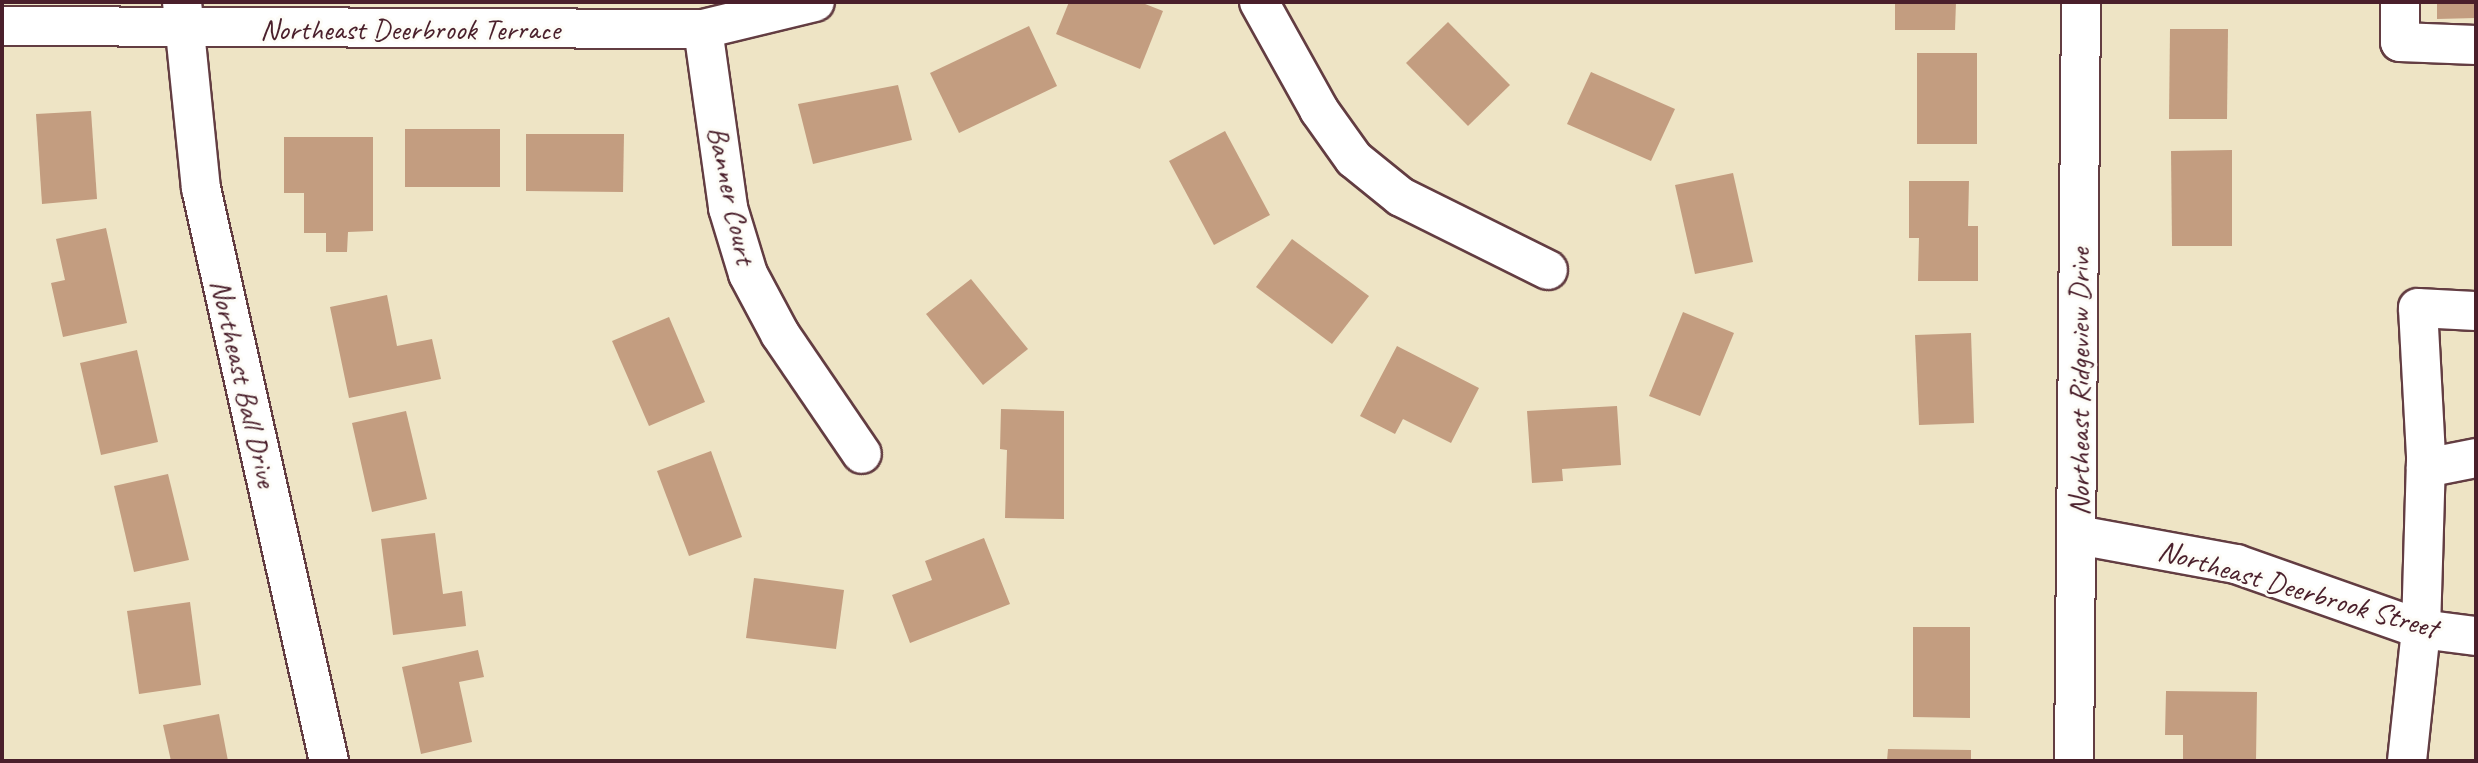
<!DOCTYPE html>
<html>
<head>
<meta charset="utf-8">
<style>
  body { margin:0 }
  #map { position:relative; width:2478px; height:763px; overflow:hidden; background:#eee4c5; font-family:Caveat,sans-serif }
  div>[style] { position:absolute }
  .building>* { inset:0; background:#c39d80 }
  .roads { filter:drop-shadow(2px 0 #633d42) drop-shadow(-2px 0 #633d42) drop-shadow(0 2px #633d42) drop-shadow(0 -2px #633d42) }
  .minor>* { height:38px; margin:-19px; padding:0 19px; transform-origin:19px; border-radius:19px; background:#fff }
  span { translate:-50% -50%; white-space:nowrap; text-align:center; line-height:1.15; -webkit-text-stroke:6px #fdfcf7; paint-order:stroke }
  .street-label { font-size:30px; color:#4a1f2b }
  .frame { position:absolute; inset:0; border:4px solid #4a1f2b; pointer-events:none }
</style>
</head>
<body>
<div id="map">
  <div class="building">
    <i style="clip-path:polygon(1069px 2px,1140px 2px,1163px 11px,1140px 69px,1056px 34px)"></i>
    <i style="clip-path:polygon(1895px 2px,1956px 2px,1955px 30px,1895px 30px)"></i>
    <i style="clip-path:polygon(2437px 2px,2476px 2px,2476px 18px,2437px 19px)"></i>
    <i style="clip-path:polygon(1448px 22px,1510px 85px,1468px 126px,1406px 63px)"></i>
    <i style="clip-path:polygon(1029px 26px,1057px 86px,959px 133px,930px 73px)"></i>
    <i style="clip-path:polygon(2170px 29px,2228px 29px,2227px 119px,2169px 119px)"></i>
    <i style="clip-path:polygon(1917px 53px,1977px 53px,1977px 144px,1917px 144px)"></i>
    <i style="clip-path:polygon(1591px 72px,1675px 109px,1651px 161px,1567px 124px)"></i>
    <i style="clip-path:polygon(898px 85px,912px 140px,813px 164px,798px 104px)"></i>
    <i style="clip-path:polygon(91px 111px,97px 199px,42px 204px,36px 114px)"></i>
    <i style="clip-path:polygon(405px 129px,500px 129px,500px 187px,405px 187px)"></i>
    <i style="clip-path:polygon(1225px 131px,1270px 215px,1214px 245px,1169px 161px)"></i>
    <i style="clip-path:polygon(526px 134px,624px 134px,623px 192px,526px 191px)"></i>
    <i style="clip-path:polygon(284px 137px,373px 137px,373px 231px,348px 232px,347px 252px,326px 252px,326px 233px,304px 233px,304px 193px,284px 193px)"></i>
    <i style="clip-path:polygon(2232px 150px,2232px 246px,2172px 246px,2171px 151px)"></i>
    <i style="clip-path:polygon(1733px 173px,1753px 262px,1695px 274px,1675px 185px)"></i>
    <i style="clip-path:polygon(1909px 181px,1969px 181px,1968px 226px,1978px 226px,1978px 281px,1918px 281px,1919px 238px,1909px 238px)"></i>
    <i style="clip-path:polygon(106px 228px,127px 323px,63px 337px,51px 283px,65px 280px,56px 239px)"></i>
    <i style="clip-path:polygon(1292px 239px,1369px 296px,1332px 344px,1256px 287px)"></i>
    <i style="clip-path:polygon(971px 279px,1028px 349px,983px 385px,926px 314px)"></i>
    <i style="clip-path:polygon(387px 295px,397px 346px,432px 339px,441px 379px,349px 398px,330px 307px)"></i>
    <i style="clip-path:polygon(1683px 312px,1734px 333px,1700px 416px,1649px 396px)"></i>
    <i style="clip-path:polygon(669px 317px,705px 402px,649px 426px,612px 341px)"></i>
    <i style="clip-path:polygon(1971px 333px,1974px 423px,1919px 425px,1915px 335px)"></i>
    <i style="clip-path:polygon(1397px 346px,1479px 388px,1451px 443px,1403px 419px,1395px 434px,1360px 416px)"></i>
    <i style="clip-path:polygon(137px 350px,158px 442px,101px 455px,80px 363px)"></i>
    <i style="clip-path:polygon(1617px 406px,1621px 465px,1562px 469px,1563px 481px,1532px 483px,1527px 411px)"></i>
    <i style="clip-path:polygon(1001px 409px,1064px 411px,1064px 519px,1005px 518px,1007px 450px,1000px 449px)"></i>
    <i style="clip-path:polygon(406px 411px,427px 499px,372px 512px,352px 423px)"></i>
    <i style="clip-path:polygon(711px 451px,742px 537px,689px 556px,657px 471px)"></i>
    <i style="clip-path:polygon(168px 474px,189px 560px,134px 572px,114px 486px)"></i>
    <i style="clip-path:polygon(435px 533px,443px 594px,462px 591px,466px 626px,393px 635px,381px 539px)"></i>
    <i style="clip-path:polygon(984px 538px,1010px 604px,910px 643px,892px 595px,932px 580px,925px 561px)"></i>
    <i style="clip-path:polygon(754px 578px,844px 590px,836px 649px,746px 638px)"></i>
    <i style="clip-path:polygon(190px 602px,201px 685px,139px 694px,127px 611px)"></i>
    <i style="clip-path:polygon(1913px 627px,1970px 627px,1970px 718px,1913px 717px)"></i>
    <i style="clip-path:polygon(478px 650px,484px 677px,459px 682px,472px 742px,421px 754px,402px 667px)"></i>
    <i style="clip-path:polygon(2166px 691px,2257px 692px,2256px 761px,2183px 761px,2183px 735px,2165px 735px)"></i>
    <i style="clip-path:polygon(219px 714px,228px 761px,171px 761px,163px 725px)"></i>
    <i style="clip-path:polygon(1888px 749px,1971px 750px,1971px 761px,1887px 761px)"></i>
  </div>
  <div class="roads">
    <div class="minor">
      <i style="left:182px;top:2px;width:187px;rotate:84.2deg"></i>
      <i style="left:201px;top:188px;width:587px;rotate:77.41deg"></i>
      <i style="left:1259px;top:2px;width:124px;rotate:60.9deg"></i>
      <i style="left:1319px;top:110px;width:60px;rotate:54.5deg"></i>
      <i style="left:1354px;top:159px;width:60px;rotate:39deg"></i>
      <i style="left:1401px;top:197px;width:164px;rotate:26.4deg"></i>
      <i style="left:2400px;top:2px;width:40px;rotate:90deg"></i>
      <i style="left:2400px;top:42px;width:76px;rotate:2.3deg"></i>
      <i style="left:2px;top:26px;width:701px;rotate:0.25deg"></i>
      <i style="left:703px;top:29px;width:115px;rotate:-13.6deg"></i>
      <i style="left:703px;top:29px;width:181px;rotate:82deg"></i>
      <i style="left:728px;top:208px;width:69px;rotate:73.1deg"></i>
      <i style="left:748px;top:274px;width:68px;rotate:61.9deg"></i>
      <i style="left:780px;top:334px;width:145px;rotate:55.7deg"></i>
      <i style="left:2426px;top:468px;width:51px;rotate:-11.3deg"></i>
      <i style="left:2078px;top:535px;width:161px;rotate:10.4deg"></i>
      <i style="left:2236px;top:564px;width:196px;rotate:19.4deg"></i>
      <i style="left:2421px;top:629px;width:55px;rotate:7.3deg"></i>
      <i style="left:2074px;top:761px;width:759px;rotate:-89.47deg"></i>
      <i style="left:2407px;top:761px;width:133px;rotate:-83.9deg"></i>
      <i style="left:2421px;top:629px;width:173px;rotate:-88.3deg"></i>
      <i style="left:2426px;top:456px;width:148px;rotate:-93.1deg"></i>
      <i style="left:2418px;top:308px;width:58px;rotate:3deg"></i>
    </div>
  </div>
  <div class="street-label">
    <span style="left:410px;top:29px">Northeast Deerbrook Terrace</span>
    <span style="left:732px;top:195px;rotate:78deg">Banner Court</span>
    <span style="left:2079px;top:382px;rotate:-90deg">Northeast Ridgeview Drive</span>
    <span style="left:244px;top:383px;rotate:77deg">Northeast Ball Drive</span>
    <span style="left:2298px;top:589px;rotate:16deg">Northeast Deerbrook Street</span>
  </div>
  <div class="frame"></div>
</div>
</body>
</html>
